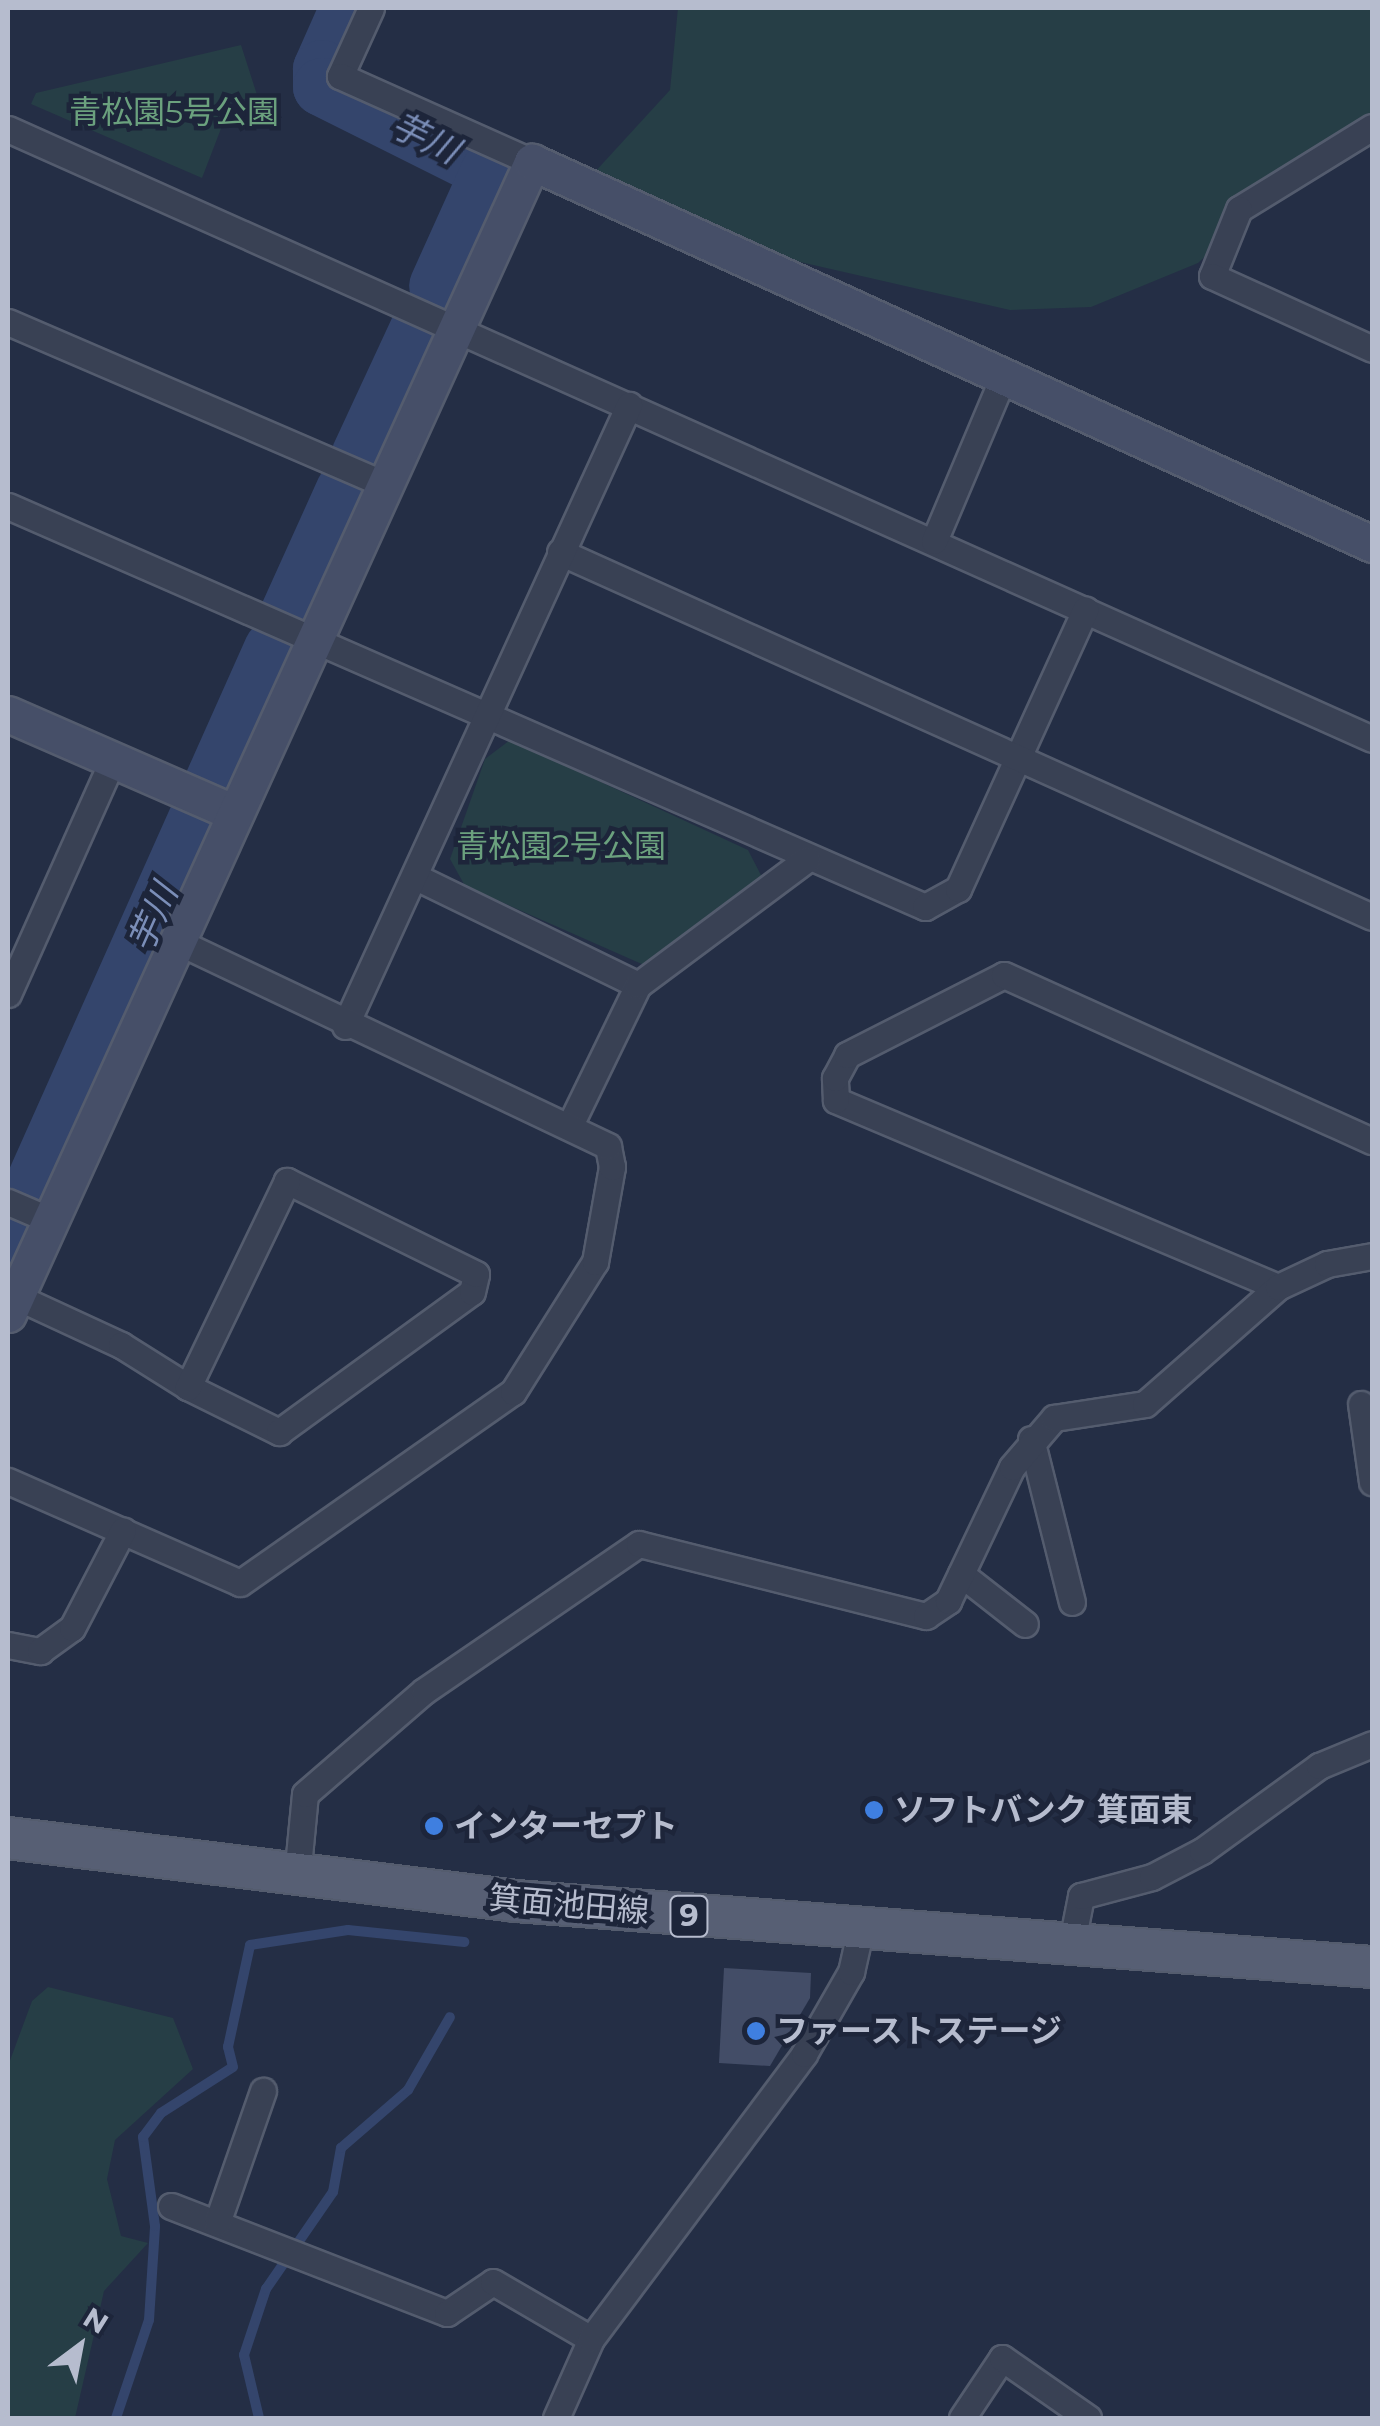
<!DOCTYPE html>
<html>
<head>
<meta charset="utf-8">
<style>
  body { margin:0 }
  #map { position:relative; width:1380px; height:2426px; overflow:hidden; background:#242e45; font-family:Montserrat,"Noto Sans JP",sans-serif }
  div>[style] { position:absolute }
  .green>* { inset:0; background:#263e46 }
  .stream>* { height:10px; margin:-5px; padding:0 5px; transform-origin:5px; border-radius:5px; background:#34456c }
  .river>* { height:58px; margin:-29px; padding:0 29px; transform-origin:29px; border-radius:29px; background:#34456c }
  .building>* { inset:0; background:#434d67 }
  .roads { filter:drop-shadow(2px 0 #545c6e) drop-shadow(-2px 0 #545c6e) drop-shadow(0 2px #545c6e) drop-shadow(0 -2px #545c6e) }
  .street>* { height:25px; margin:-12.5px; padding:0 12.5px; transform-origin:12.5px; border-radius:12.5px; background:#394154 }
  .secondary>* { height:35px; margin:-17.5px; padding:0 17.5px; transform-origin:17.5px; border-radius:17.5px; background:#464f68 }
  .primary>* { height:40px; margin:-20px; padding:0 20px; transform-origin:20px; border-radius:20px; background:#575f74 }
  .dots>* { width:28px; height:28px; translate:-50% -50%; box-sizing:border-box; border:5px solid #1d253a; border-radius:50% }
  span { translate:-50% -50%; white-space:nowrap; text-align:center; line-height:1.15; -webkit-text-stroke:9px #1d253a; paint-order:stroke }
  .shield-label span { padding:2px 8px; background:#1d253a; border:2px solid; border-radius:8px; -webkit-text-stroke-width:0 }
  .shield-label { font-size:30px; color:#b6bcce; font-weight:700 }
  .park-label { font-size:32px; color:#6ba17e }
  .poi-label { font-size:32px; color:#b6bcce; font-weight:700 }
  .left { translate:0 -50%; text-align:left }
  .street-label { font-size:32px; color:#b6bcce }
  .water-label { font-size:35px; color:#7b8eb8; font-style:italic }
  .frame { position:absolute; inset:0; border:10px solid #b6bcce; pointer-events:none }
  .north { position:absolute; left:30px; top:2296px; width:100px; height:100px; -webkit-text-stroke:8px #1d253a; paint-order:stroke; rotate:32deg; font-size:28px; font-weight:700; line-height:40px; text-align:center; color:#b6bcce }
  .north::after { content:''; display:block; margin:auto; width:35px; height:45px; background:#b6bcce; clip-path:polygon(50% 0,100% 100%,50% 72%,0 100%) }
</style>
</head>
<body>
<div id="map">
  <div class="green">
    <i style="clip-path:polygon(678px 8px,1372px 8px,1372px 127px,1302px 168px,1198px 263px,1091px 307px,1010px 310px,774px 256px,593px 174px,670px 90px)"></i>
    <i style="clip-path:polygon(241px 45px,258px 98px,232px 100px,202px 178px,31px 104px,36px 93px)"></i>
    <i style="clip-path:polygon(510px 740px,748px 850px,763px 879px,644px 965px,465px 886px,450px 859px,485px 759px)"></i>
    <i style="clip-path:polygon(48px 1987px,173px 2018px,193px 2069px,115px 2140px,107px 2179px,121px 2236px,148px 2243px,104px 2291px,75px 2418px,8px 2418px,8px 2066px,32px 2001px)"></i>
  </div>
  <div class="stream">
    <i style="left:116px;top:2418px;width:103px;rotate:-71.4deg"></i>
    <i style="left:149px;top:2320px;width:94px;rotate:-86.3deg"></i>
    <i style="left:155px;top:2226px;width:90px;rotate:-97.7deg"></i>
    <i style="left:143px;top:2137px;width:30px;rotate:-53deg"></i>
    <i style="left:161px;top:2113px;width:85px;rotate:-32.6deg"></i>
    <i style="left:233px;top:2067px;width:21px;rotate:-104deg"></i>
    <i style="left:228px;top:2047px;width:104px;rotate:-77.8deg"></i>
    <i style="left:250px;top:1945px;width:99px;rotate:-8.7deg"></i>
    <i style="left:348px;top:1930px;width:117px;rotate:5.9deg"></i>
    <i style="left:259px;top:2418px;width:65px;rotate:-103.4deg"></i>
    <i style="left:244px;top:2355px;width:70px;rotate:-71.6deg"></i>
    <i style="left:266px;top:2289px;width:118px;rotate:-55.4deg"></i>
    <i style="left:333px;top:2192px;width:45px;rotate:-79.7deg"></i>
    <i style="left:341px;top:2148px;width:89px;rotate:-40.9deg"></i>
    <i style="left:408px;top:2090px;width:84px;rotate:-60.1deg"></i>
  </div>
  <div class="river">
    <i style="left:349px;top:8px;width:67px;rotate:113.9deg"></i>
    <i style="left:322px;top:69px;width:18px;rotate:90deg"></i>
    <i style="left:322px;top:87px;width:188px;rotate:26.6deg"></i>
    <i style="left:490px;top:171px;width:126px;rotate:114.3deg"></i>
    <i style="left:360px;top:456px;width:138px;rotate:-65.1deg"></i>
    <i style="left:289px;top:614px;width:136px;rotate:-65.7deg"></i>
    <i style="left:33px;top:1187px;width:589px;rotate:-65.96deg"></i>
    <i style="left:8px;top:1242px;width:11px;rotate:-68deg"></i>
  </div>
  <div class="building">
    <i style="clip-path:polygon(724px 1968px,811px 1973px,810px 1998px,770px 2066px,719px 2063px)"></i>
  </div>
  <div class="roads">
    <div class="street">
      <i style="left:371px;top:8px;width:75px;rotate:114.5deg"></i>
      <i style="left:340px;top:76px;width:210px;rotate:24.1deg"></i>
      <i style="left:1372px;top:127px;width:156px;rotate:148.3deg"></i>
      <i style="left:1239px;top:209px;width:72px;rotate:111.9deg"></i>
      <i style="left:1212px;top:276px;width:176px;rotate:24.5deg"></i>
      <i style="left:8px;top:129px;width:1494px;rotate:24.09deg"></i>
      <i style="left:8px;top:322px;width:410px;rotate:23.3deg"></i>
      <i style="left:8px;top:506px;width:1001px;rotate:23.62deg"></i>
      <i style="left:925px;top:907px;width:38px;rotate:-29deg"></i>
      <i style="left:958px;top:889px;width:307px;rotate:-65.5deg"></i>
      <i style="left:934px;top:541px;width:177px;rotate:-67.1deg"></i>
      <i style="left:560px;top:552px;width:890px;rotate:24.2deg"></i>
      <i style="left:416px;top:877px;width:247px;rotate:25.9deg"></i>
      <i style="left:8px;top:994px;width:257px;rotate:-65.9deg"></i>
      <i style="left:345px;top:1026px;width:683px;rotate:-65.42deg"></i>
      <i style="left:571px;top:1123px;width:153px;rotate:-64.1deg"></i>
      <i style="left:638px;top:985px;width:211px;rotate:-36.7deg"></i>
      <i style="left:8px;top:1202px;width:46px;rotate:23.2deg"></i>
      <i style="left:1278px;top:1287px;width:480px;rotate:-157.1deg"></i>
      <i style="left:836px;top:1100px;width:22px;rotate:-93deg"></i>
      <i style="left:835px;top:1078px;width:26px;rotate:-62deg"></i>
      <i style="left:847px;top:1055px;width:176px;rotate:-27deg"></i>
      <i style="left:1004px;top:975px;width:404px;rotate:24.3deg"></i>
      <i style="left:15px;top:1296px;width:117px;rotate:24.8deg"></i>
      <i style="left:121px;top:1345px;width:79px;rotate:32.1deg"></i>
      <i style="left:188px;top:1387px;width:102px;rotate:26.3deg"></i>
      <i style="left:279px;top:1432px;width:238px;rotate:-36deg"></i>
      <i style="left:472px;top:1292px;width:18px;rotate:-77deg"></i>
      <i style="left:476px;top:1274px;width:211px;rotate:-153.8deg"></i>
      <i style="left:287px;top:1181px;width:229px;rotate:115.7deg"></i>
      <i style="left:1361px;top:1404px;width:79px;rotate:82deg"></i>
      <i style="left:1031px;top:1439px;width:168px;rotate:75.9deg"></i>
      <i style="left:8px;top:1481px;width:253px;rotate:23.7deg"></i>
      <i style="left:240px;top:1583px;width:333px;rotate:-35deg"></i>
      <i style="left:513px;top:1392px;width:154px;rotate:-57.8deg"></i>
      <i style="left:595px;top:1262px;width:97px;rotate:-79.9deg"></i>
      <i style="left:612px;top:1167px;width:21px;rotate:-101deg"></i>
      <i style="left:608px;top:1146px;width:477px;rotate:-154.6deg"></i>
      <i style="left:961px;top:1574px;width:81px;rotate:38deg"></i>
      <i style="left:8px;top:1645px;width:33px;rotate:11deg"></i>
      <i style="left:40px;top:1651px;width:39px;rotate:-36deg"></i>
      <i style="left:72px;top:1628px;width:110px;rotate:-62.5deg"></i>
      <i style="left:297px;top:1877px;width:83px;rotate:-84.5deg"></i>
      <i style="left:305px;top:1794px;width:157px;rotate:-40.9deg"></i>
      <i style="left:424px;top:1691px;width:260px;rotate:-34.4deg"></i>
      <i style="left:639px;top:1544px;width:296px;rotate:14.1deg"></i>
      <i style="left:926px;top:1616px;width:27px;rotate:-34deg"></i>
      <i style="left:948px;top:1601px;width:148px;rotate:-64.5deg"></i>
      <i style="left:1012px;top:1467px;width:65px;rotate:-49.4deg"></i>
      <i style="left:1054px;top:1418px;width:92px;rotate:-8.7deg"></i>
      <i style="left:1145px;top:1404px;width:177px;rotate:-41.3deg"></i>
      <i style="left:1278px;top:1287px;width:54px;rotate:-25.1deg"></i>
      <i style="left:1327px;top:1264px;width:46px;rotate:-10.1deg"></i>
      <i style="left:1072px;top:1942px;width:47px;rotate:-78.9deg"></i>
      <i style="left:1081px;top:1896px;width:73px;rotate:-15deg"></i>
      <i style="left:1152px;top:1877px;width:56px;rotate:-27.5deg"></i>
      <i style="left:1202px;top:1851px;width:145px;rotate:-36deg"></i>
      <i style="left:1319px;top:1766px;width:57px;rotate:-22.5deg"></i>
      <i style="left:171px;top:2206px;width:296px;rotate:21.2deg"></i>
      <i style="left:447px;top:2313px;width:55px;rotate:-34deg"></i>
      <i style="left:493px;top:2282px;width:113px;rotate:30.2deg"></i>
      <i style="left:217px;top:2223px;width:140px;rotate:-70.8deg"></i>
      <i style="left:556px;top:2418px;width:86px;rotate:-66.1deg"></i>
      <i style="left:591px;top:2339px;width:356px;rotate:-53.2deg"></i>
      <i style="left:804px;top:2054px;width:95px;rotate:-60.2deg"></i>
      <i style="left:851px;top:1972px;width:41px;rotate:-77.3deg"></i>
      <i style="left:962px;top:2418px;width:72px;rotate:-56.3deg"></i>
      <i style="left:1002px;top:2358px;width:105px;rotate:34.9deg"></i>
    </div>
    <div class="secondary">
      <i style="left:8px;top:714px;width:248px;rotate:23.6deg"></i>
      <i style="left:8px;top:1314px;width:1266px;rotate:-65.54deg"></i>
      <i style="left:532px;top:162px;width:923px;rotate:24.45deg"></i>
    </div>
    <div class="primary">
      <i style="left:8px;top:1838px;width:512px;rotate:7.07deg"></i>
      <i style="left:516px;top:1901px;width:859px;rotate:4.41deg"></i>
    </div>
  </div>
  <div class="dots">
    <i style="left:874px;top:1810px;background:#3f7fe0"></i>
    <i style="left:434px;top:1826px;background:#3f7fe0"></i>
    <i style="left:756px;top:2031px;background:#3f7fe0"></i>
  </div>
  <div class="shield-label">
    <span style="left:689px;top:1916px">9</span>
  </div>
  <div class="park-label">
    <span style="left:174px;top:112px">青松園5号公園</span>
    <span style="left:561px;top:846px">青松園2号公園</span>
  </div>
  <div class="poi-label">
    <span class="left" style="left:894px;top:1810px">ソフトバンク 箕面東</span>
    <span class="left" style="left:454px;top:1826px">インターセプト</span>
    <span class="left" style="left:776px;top:2031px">ファーストステージ</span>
  </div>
  <div class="street-label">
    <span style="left:569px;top:1905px;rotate:5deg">箕面池田線</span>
  </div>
  <div class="water-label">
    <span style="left:425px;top:138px;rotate:26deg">芋川</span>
    <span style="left:153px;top:918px;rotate:-66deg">芋川</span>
  </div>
  <div class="frame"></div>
  <div class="north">N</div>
</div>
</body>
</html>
